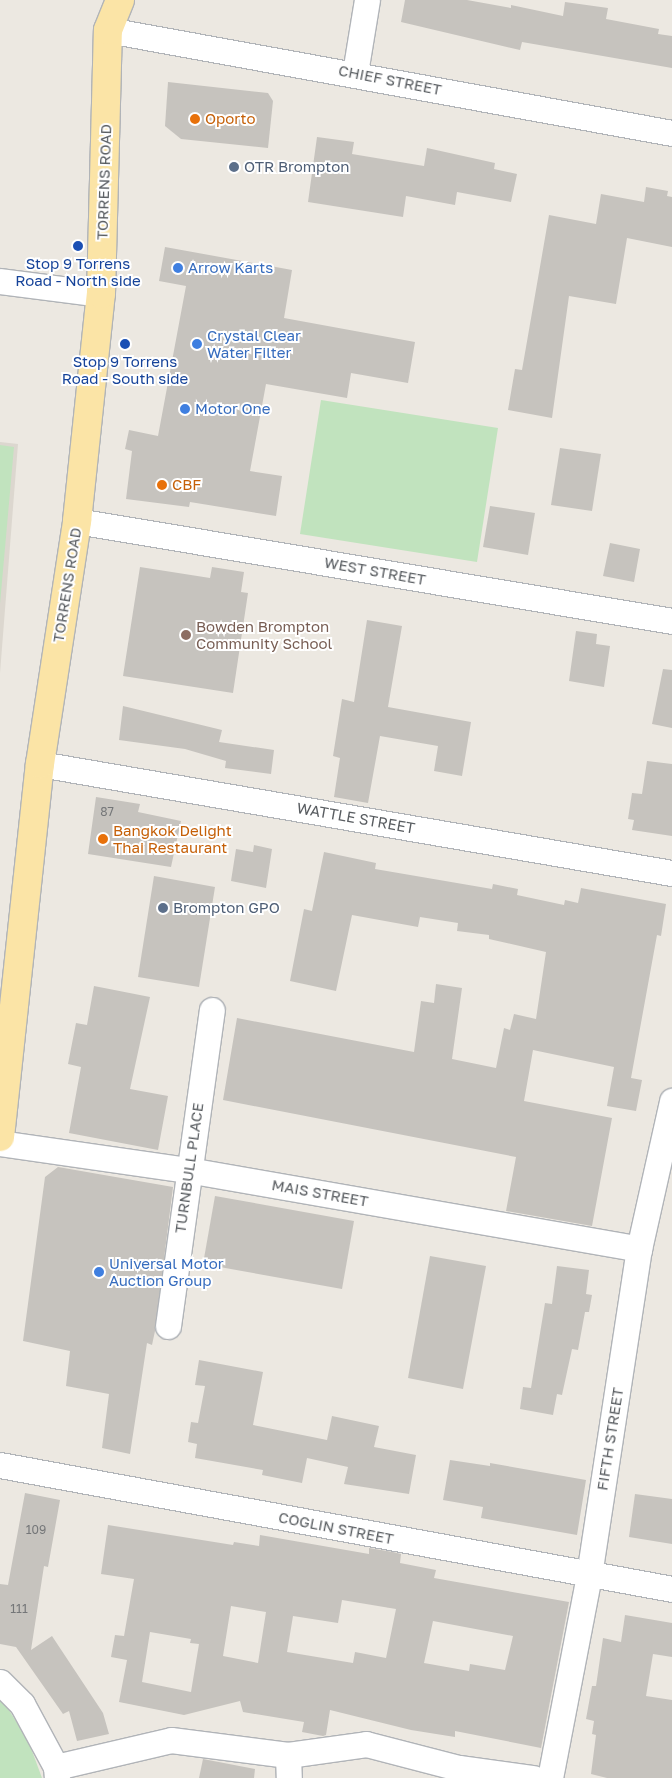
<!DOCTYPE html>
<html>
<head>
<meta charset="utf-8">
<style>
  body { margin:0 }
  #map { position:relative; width:672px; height:1778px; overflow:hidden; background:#ece8e1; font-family:"Golos Text",sans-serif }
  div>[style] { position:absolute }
  .education>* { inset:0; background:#dcd7cf }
  .green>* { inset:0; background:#c1e3be }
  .building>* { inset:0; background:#c6c3be }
  .roads { filter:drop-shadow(1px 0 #b1b4b8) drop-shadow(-1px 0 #b1b4b8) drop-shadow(0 1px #b1b4b8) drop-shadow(0 -1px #b1b4b8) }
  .minor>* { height:25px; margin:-12.5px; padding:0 12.5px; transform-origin:12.5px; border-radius:12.5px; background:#fff }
  .major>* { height:28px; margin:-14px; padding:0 14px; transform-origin:14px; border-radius:14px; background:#fbe4a6 }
  .dots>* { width:14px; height:14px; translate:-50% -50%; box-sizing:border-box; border:2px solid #fff; border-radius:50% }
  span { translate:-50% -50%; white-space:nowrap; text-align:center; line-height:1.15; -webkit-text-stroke:4px #fff; paint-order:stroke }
  .number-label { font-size:12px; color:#747678 }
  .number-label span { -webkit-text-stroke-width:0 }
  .street-label { font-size:15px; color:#595d61 }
  .food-label { font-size:15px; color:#c56008 }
  .left { translate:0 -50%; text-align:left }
  .service-label { font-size:15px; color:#4e5e75 }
  .transit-label { font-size:15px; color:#164399 }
  .shop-label { font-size:15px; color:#366cbe }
  .education-label { font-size:15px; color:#785e54 }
</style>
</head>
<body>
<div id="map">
  <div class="education">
    <i style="clip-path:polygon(0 442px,18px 444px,0 673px)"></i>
  </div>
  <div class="green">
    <i style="clip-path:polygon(321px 400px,498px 428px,477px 562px,300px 534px)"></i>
    <i style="clip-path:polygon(0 445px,14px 447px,0 604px)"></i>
    <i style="clip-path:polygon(0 1696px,28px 1740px,42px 1778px,0 1778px)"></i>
  </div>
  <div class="building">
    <i style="clip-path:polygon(405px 0,467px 0,511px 8px,511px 5px,563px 16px,565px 2px,608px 8px,606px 19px,659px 29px,658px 34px,672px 36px,672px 68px,522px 42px,520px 50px,401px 22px)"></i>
    <i style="clip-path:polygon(168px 82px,268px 93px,273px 101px,268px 148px,181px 139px,165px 126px)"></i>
    <i style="clip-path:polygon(317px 137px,354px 142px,352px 154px,424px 166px,427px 148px,495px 163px,494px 169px,517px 174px,511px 202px,457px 192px,455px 205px,406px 196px,403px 217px,308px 202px)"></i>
    <i style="clip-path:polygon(646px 187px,668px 191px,667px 196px,672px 197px,672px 247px,627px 238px,616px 304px,569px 296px,552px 418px,508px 410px,515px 369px,522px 370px,549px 215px,596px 224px,601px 194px,644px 202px)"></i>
    <i style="clip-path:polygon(165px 247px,292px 270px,284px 318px,415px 342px,408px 383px,351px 373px,347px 398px,266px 384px,250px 471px,282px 476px,276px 516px,190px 502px,189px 507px,126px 499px,132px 451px,125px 449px,129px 430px,158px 436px,186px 286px,159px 281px)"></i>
    <i style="clip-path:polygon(560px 448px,601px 454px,592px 511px,551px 505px)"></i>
    <i style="clip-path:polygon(490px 506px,535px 513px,528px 555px,483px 547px)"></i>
    <i style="clip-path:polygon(610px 543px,640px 549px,634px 582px,603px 576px)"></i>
    <i style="clip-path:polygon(140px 567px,210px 578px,212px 567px,244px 572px,241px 592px,248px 593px,233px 693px,123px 676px)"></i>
    <i style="clip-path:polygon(367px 620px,402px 626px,388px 707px,471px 722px,462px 776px,434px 771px,438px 746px,380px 736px,368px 803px,334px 797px,340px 758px,333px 756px,342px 699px,354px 702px)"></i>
    <i style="clip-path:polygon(576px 631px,597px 634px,596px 644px,610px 646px,604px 687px,569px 681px)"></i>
    <i style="clip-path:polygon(663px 669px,672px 670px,672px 728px,652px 724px)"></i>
    <i style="clip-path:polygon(123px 706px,222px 730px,219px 742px,274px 750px,271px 774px,225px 768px,226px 761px,185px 749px,119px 740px)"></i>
    <i style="clip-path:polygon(647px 761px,672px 764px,672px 836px,632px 830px,634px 820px,628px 819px,632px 793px,642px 794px)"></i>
    <i style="clip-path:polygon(96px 797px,140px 804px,138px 812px,181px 821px,171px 867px,88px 854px)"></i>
    <i style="clip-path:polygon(254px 845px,272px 849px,266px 888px,231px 881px,236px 849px,253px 852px)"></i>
    <i style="clip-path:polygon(324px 852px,376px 863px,375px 869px,492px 889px,493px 884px,518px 889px,517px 895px,564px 905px,565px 900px,578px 903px,581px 888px,666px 904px,661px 936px,657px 935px,631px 1078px,642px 1080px,636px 1111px,607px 1106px,614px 1067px,533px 1050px,524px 1101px,612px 1118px,592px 1226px,506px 1211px,516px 1157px,223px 1100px,237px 1018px,414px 1052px,421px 1001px,434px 1003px,436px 984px,462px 988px,452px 1059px,496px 1068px,504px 1028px,510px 1030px,514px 1014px,536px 1019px,546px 952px,489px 939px,489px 935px,457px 931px,458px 923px,420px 917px,418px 927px,352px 915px,336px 991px,290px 981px,304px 909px,312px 911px)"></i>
    <i style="clip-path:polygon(154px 876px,215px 887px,199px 987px,138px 977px)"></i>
    <i style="clip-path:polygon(94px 986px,150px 997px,130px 1089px,168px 1096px,158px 1150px,69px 1133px,81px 1067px,68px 1064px,76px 1023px,87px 1025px)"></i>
    <i style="clip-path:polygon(58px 1167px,173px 1187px,155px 1331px,152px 1345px,147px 1343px,130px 1454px,102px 1448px,109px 1394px,66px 1386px,70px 1351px,23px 1341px,45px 1177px)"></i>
    <i style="clip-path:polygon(215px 1196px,354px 1221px,342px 1289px,203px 1264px)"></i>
    <i style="clip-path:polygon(430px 1256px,486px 1266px,463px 1389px,408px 1378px)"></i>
    <i style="clip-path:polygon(557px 1266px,589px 1270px,586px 1294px,592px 1295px,589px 1312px,585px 1312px,578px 1350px,572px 1349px,562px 1395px,557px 1394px,553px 1415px,520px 1409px,523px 1387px,531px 1388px,545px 1303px,552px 1304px)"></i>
    <i style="clip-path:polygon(199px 1360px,263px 1372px,253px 1425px,327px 1440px,332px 1416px,379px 1426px,374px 1447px,416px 1455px,409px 1494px,344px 1484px,348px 1467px,307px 1458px,302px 1483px,262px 1475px,263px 1470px,195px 1458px,197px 1444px,188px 1442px,191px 1422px,198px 1423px,205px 1386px,195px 1385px)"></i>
    <i style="clip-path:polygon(450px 1460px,490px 1466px,490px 1463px,586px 1480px,577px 1535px,481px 1518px,483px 1507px,443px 1500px)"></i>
    <i style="clip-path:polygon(25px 1493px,60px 1500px,48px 1567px,44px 1566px,31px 1650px,52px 1636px,103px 1713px,109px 1734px,77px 1741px,69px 1711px,63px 1714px,16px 1647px,0 1644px,0 1584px,8px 1585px)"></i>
    <i style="clip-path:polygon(635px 1494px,672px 1499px,672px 1544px,629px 1537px)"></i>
    <i style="clip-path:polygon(evenodd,108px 1525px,233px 1545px,234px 1542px,259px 1546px,260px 1535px,369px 1554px,369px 1548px,393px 1552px,401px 1554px,400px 1563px,436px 1570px,434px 1578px,569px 1602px,541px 1748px,455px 1731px,455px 1737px,411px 1730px,330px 1710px,326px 1735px,323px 1736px,302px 1732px,304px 1722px,243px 1712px,240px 1701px,184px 1715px,119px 1702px,127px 1660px,111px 1657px,115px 1635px,124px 1636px,134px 1579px,101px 1574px,108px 1525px,342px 1600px,396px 1609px,386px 1658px,355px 1652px,353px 1663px,287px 1652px,293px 1616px,338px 1623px,342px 1600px,108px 1525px,231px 1606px,266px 1612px,258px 1663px,223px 1656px,231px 1606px,108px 1525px,433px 1621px,513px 1636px,505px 1670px,470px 1664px,469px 1671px,424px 1663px,433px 1621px,108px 1525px,150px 1632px,191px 1639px,190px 1643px,199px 1644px,191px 1692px,142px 1682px,150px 1632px)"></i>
    <i style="clip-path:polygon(625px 1615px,672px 1623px,672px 1657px,653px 1654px,646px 1696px,672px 1700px,672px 1778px,607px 1778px,591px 1774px,596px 1735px,592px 1734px,594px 1721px,586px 1719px,592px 1686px,596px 1686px,603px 1638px,621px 1642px)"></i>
    <i style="clip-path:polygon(203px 1759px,255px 1769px,254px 1778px,199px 1778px)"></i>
  </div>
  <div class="roads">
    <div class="minor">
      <i style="left:108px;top:30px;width:573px;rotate:10.35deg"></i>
      <i style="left:355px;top:73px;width:74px;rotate:-80.7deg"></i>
      <i style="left:0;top:281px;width:102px;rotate:7.3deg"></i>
      <i style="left:77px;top:521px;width:603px;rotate:9.54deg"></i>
      <i style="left:40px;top:764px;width:641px;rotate:9.79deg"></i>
      <i style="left:0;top:1143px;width:190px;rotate:8.2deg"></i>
      <i style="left:188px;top:1170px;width:458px;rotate:9.9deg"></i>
      <i style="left:168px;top:1326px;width:319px;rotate:-82.1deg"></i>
      <i style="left:0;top:1465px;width:683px;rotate:10.45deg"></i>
      <i style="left:0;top:1682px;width:31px;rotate:45deg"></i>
      <i style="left:22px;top:1704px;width:72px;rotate:61.6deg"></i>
      <i style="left:56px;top:1767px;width:11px;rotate:85deg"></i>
      <i style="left:288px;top:1755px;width:23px;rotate:88deg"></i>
      <i style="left:56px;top:1767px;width:118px;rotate:-13.2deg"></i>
      <i style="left:171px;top:1740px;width:118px;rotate:7.3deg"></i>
      <i style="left:288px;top:1755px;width:79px;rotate:-8deg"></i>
      <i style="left:366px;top:1744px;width:96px;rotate:14.5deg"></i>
      <i style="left:459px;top:1768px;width:75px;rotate:7.7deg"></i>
      <i style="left:550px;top:1778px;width:207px;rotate:-79.1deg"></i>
      <i style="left:589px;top:1575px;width:330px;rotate:-81.3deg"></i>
      <i style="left:639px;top:1249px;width:152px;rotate:-77.4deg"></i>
    </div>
    <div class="major">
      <i style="left:0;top:1137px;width:375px;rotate:-83.9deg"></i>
      <i style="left:40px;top:764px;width:246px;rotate:-81.3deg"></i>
      <i style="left:77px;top:521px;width:228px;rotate:-84deg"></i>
      <i style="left:101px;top:294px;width:264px;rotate:-88.5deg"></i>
      <i style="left:108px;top:30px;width:32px;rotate:-68deg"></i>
    </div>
  </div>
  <div class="dots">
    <i style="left:195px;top:119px;background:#e8710a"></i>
    <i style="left:234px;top:167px;background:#5c6f8a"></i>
    <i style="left:78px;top:246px;background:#1a4fb4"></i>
    <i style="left:178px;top:268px;background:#3f7fe0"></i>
    <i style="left:125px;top:344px;background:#1a4fb4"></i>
    <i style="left:197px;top:344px;background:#3f7fe0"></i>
    <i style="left:185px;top:409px;background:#3f7fe0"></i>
    <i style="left:162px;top:485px;background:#e8710a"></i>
    <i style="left:186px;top:635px;background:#8d6e63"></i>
    <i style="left:103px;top:839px;background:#e8710a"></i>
    <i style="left:163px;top:908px;background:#5c6f8a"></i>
    <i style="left:99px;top:1272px;background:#3f7fe0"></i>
  </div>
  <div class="number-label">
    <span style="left:107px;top:812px">87</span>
    <span style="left:36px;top:1530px">109</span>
    <span style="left:19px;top:1609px">111</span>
  </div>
  <div class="street-label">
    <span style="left:390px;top:80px;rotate:11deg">CHIEF STREET</span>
    <span style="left:104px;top:182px;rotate:-88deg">TORRENS ROAD</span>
    <span style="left:375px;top:571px;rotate:10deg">WEST STREET</span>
    <span style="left:67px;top:585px;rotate:-81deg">TORRENS ROAD</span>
    <span style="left:356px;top:818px;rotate:10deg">WATTLE STREET</span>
    <span style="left:189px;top:1168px;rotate:-82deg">TURNBULL PLACE</span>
    <span style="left:320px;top:1193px;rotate:10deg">MAIS STREET</span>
    <span style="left:610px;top:1439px;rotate:-81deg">FIFTH STREET</span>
    <span style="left:336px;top:1528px;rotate:11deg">COGLIN STREET</span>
  </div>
  <div class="food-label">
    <span class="left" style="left:205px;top:119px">Oporto</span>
    <span class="left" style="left:172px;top:485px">CBF</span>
    <span class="left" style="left:113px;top:839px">Bangkok Delight<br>Thai Restaurant</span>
  </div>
  <div class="service-label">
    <span class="left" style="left:244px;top:167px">OTR Brompton</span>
    <span class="left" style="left:173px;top:908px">Brompton GPO</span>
  </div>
  <div class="transit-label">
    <span style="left:78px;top:272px">Stop 9 Torrens<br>Road - North side</span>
    <span style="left:125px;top:370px">Stop 9 Torrens<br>Road - South side</span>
  </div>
  <div class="shop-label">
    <span class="left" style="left:188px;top:268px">Arrow Karts</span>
    <span class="left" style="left:207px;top:344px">Crystal Clear<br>Water Filter</span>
    <span class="left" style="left:195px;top:409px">Motor One</span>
    <span class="left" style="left:109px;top:1272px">Universal Motor<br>Auction Group</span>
  </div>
  <div class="education-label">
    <span class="left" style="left:196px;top:635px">Bowden Brompton<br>Community School</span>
  </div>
</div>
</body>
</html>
